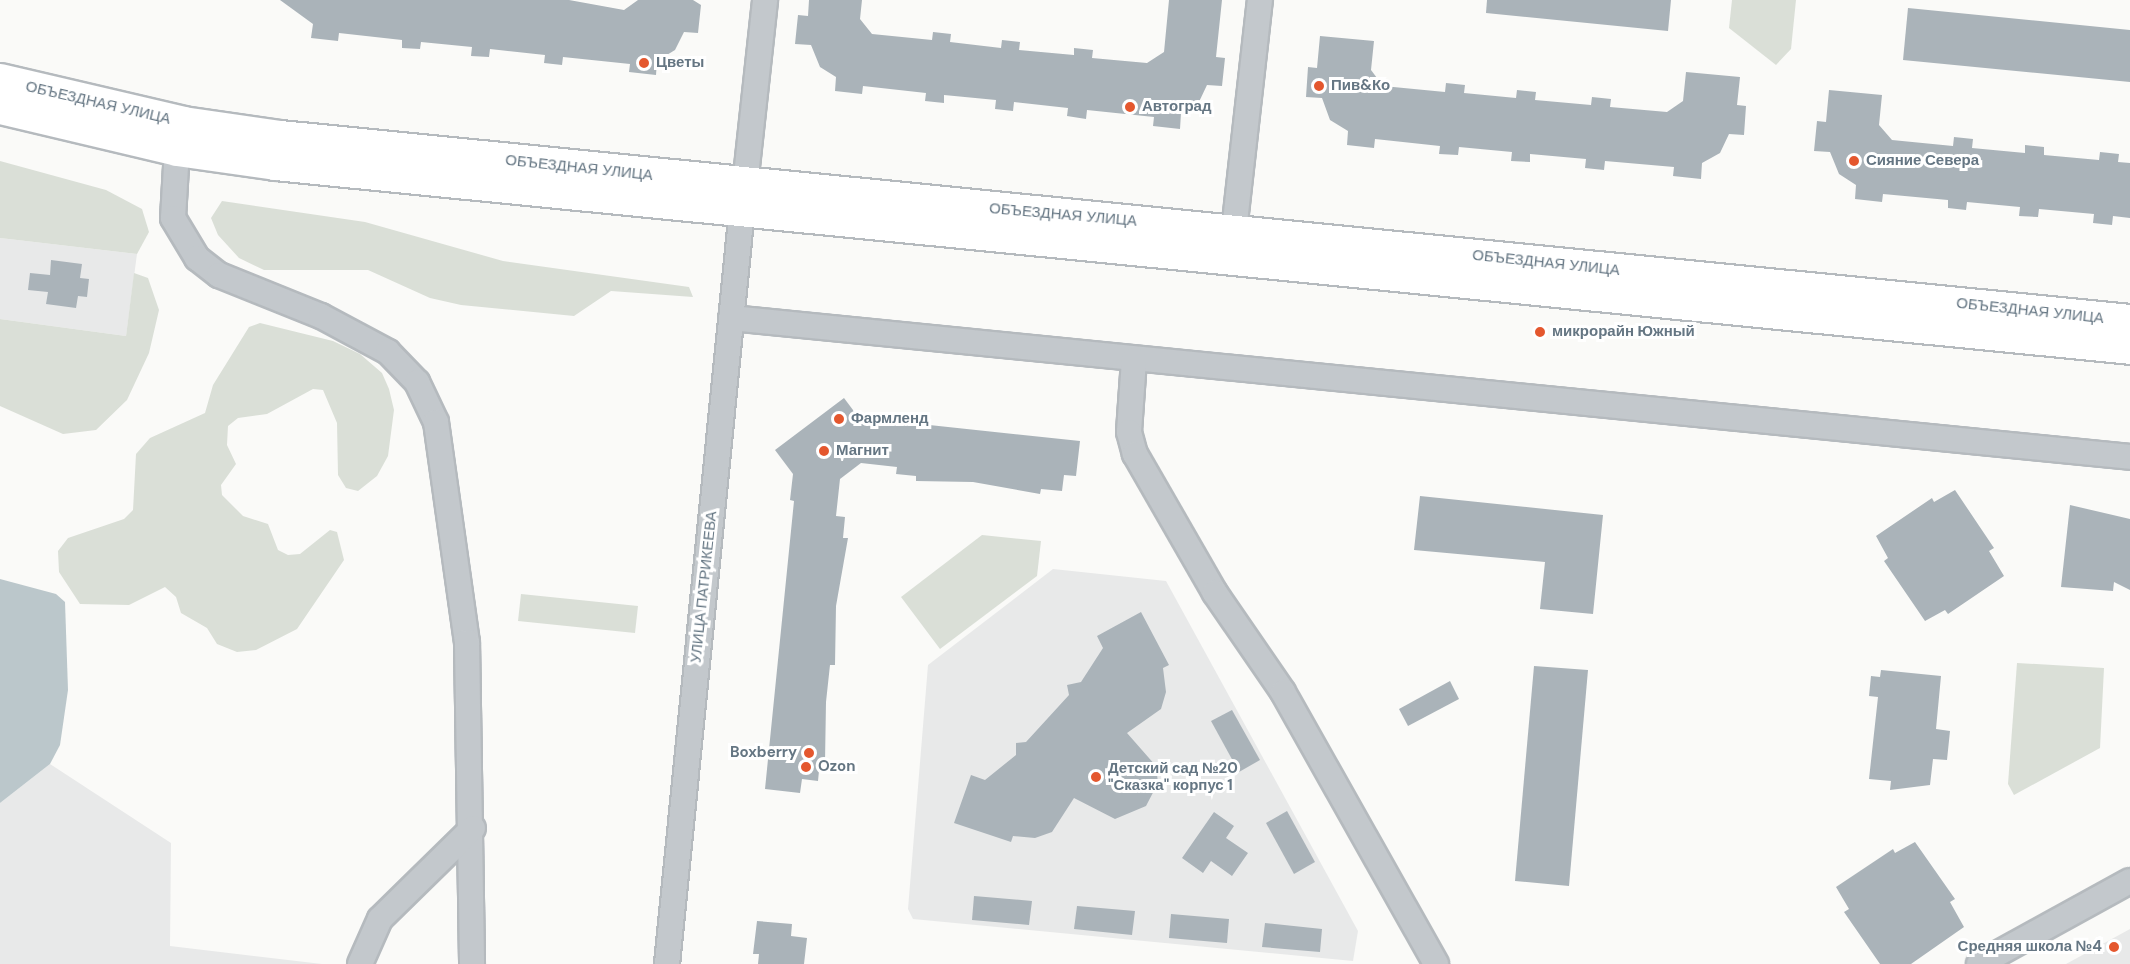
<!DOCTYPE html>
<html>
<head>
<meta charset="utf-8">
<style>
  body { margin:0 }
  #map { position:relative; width:2130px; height:964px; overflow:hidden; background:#fafaf8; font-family:"DM Sans",sans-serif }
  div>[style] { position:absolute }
  .built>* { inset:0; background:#e8e9e9 }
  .green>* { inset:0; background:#dadfd7 }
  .water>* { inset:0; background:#bbc7cb }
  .building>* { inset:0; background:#aab3b9 }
  .roads { filter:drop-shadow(2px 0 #b5babe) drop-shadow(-2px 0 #b5babe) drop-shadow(0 2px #b5babe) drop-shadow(0 -2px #b5babe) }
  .minor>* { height:24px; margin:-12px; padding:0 12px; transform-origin:12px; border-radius:12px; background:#c3c8cc }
  .primary>* { height:33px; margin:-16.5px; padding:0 16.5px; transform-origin:16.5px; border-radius:16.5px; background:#fff }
  .dots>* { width:16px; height:16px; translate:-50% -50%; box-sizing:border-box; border:3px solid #fff; border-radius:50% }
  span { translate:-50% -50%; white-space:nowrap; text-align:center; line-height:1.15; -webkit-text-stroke:6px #fff; paint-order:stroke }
  .poi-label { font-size:15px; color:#657683; font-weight:700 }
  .left { translate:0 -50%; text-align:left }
  .right { translate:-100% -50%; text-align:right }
  .street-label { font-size:15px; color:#657683 }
</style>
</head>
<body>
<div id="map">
  <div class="built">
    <i style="clip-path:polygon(0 238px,137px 254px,126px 336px,0 319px)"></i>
    <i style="clip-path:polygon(1053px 569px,1166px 581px,1358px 931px,1353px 961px,913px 919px,908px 909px,928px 665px)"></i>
    <i style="clip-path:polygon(50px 764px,171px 843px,170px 946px,322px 964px,0 964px,0 803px)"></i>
    <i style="clip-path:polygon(2130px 929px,2130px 964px,2066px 964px)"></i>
  </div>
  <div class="green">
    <i style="clip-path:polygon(1732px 0,1796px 0,1791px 49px,1776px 65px,1729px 28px)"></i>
    <i style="clip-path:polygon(0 161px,106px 190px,142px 209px,149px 232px,137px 254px,0 238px)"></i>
    <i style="clip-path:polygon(222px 201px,365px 222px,503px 261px,689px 287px,693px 297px,611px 291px,574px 316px,461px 305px,430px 298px,368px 270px,264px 270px,239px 258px,218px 235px,211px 218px)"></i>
    <i style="clip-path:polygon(134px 273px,148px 278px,159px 310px,149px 353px,127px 400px,96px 430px,63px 434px,0 406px,0 319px,126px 336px)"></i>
    <i style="clip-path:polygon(260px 323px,333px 341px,360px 354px,382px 373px,389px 389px,394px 410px,388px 456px,377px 476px,358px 491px,346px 488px,338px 475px,337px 423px,323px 390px,313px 389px,267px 414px,238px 418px,228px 426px,227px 445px,236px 464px,221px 485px,222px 495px,243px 516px,268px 524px,278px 550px,288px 555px,300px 554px,330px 530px,337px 532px,344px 560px,297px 629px,256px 650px,237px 652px,217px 644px,207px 628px,181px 613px,176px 597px,165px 587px,129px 605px,80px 604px,59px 572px,58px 551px,68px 538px,124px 519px,133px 510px,136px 454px,150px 438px,205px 413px,213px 385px,249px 327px)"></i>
    <i style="clip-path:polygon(982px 535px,1041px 541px,1037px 576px,940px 649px,901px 597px)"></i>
    <i style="clip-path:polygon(521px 594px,638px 606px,635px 633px,518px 621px)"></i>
    <i style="clip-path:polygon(2017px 663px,2104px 668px,2100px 748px,2014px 795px,2008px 784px)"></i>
  </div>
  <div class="water">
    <i style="clip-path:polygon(0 579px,56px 594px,65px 602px,68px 690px,60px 745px,50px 764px,0 803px)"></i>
  </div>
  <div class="building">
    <i style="clip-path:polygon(280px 0,569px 0,624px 10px,638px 0,693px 0,701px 5px,698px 33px,684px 32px,675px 50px,657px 61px,656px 75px,629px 72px,630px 64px,563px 57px,562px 65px,544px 63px,545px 55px,490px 49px,489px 57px,471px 56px,472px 47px,421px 42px,420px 49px,402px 48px,402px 40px,339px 33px,338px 41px,311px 38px,313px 24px)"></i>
    <i style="clip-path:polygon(809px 0,862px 0,860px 19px,872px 34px,932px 40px,933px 32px,951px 34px,950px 42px,1001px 48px,1002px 40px,1020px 42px,1019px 50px,1074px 55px,1074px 48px,1093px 50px,1092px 58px,1147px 63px,1164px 52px,1169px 0,1222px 0,1216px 57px,1225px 58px,1222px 86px,1207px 85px,1198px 104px,1181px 113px,1180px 129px,1153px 126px,1154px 117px,1087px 110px,1086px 119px,1067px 116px,1068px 108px,1014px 102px,1013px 111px,995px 109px,996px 100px,944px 95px,944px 103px,925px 101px,926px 93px,863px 86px,862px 94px,835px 91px,836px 77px,820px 67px,811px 45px,795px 44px,798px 15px,808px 16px)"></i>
    <i style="clip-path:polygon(1487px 0,1671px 0,1668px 31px,1486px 13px)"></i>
    <i style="clip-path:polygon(1908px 8px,2130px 30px,2130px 82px,1903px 60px)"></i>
    <i style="clip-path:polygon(1320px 36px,1374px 41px,1371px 70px,1383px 86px,1445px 92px,1446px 83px,1465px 85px,1464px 93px,1516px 98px,1517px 90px,1536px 92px,1535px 100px,1591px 105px,1592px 97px,1611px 99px,1610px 107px,1667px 112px,1683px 101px,1686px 72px,1740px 77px,1737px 105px,1746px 106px,1744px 135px,1729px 134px,1720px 153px,1702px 163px,1701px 179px,1673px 176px,1674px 167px,1605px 161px,1604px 170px,1585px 168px,1586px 159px,1530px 154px,1530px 162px,1511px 161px,1512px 152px,1459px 147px,1458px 155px,1439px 154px,1440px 146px,1375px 139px,1374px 148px,1347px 145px,1348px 131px,1330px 120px,1322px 98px,1306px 97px,1308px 67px,1317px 68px)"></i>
    <i style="clip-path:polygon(1829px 90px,1882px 95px,1879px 125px,1892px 140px,1953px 146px,1954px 137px,1973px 139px,1972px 148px,2025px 153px,2025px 145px,2044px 147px,2044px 155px,2099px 160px,2100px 152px,2119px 154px,2118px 162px,2130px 163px,2130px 218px,2113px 216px,2112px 225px,2093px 223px,2094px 214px,2039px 209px,2038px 217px,2019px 216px,2020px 207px,1967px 202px,1966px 210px,1948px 208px,1948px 200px,1883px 194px,1882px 202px,1855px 199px,1856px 185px,1839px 174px,1830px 152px,1814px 151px,1817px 121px,1826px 122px)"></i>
    <i style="clip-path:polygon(51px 260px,82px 264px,80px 278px,89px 279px,87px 297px,78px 296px,76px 308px,46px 304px,48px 292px,28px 290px,30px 273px,50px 275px)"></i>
    <i style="clip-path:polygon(844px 398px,856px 414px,892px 421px,1080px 441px,1076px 476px,1064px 475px,1062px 491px,1041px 489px,1040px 494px,973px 482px,916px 481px,916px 476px,896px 474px,897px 467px,861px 463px,840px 479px,836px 516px,845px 517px,843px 538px,848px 538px,836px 606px,835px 665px,830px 665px,826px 702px,825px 762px,820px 761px,818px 781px,802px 779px,800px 793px,765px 789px,794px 501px,790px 500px,793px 474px,775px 450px)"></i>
    <i style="clip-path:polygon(1955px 490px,1994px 548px,1989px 551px,2004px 576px,1948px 614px,1945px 610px,1925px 621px,1884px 561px,1888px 558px,1876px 536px,1932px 498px,1934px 502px)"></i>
    <i style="clip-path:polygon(1420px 496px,1603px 515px,1593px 614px,1540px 609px,1545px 562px,1414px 550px)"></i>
    <i style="clip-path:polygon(2070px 505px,2130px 519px,2130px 590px,2114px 582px,2113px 591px,2061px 587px)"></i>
    <i style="clip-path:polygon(1141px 612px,1169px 665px,1163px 668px,1166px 692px,1161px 709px,1127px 733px,1156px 766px,1158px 783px,1146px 806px,1115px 819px,1074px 798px,1052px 832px,1035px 838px,1013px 836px,1011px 842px,954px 823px,971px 775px,985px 780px,1016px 755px,1016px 743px,1026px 742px,1069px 695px,1067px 685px,1081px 682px,1103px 648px,1097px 636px)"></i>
    <i style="clip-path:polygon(1534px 666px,1588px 670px,1569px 886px,1515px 881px)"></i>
    <i style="clip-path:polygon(1881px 670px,1941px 676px,1936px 729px,1950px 731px,1947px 760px,1933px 759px,1930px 785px,1890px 790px,1891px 781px,1869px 779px,1878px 697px,1869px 696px,1871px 676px,1880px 677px)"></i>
    <i style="clip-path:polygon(1450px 681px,1459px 699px,1408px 726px,1399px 709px)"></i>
    <i style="clip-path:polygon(1232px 710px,1260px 760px,1239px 772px,1211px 721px)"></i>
    <i style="clip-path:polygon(1287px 811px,1315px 862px,1294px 874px,1266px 823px)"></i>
    <i style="clip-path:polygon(1214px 812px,1234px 826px,1226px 838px,1248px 853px,1232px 876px,1211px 861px,1203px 873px,1182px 858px)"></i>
    <i style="clip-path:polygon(1915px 842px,1955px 899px,1950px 902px,1964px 927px,1911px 964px,1880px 964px,1844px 912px,1849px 909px,1836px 887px,1893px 849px,1895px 853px)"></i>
    <i style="clip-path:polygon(974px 896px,1032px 901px,1029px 925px,972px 920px)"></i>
    <i style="clip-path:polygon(1077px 906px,1135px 911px,1132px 935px,1074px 929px)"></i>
    <i style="clip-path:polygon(1171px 914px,1229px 919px,1227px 943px,1169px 938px)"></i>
    <i style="clip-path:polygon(757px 921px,792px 924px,791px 936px,807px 938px,804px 964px,758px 964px,759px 954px,753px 954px)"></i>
    <i style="clip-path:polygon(1265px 923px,1322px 929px,1320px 952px,1262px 947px)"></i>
  </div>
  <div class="roads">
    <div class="minor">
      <i style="left:177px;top:149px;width:69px;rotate:93.3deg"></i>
      <i style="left:173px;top:218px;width:47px;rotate:59deg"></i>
      <i style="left:197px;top:258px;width:28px;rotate:38deg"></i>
      <i style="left:219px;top:275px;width:110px;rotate:21.9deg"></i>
      <i style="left:321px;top:316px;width:76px;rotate:28.2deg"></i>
      <i style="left:388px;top:352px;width:42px;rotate:46deg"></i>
      <i style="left:417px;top:382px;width:44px;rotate:64.6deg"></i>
      <i style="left:436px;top:422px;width:222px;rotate:82deg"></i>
      <i style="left:467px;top:642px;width:322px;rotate:89.1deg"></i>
      <i style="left:745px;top:185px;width:186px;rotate:-83.8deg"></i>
      <i style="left:1234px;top:231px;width:232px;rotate:-83.6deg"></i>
      <i style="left:731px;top:318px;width:1406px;rotate:5.67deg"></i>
      <i style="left:1134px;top:360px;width:72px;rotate:94deg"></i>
      <i style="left:1129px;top:432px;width:23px;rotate:75deg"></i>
      <i style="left:1135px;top:454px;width:160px;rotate:60.1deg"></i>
      <i style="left:1215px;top:593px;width:120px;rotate:55.5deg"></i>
      <i style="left:1283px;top:692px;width:312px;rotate:60.6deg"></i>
      <i style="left:360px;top:964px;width:49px;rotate:-66deg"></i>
      <i style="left:380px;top:919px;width:130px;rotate:-44.4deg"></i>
      <i style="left:667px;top:964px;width:758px;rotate:-84.32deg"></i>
      <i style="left:1979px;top:964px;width:172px;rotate:-28.8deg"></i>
    </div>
    <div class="primary">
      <i style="left:0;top:80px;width:188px;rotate:13.2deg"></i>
      <i style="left:183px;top:123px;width:98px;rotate:8.2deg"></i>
      <i style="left:280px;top:137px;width:1859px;rotate:5.68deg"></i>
      <i style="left:0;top:107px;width:182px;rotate:13.3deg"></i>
      <i style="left:177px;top:149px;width:99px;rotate:8.1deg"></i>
      <i style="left:275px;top:163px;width:1864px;rotate:5.66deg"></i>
    </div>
  </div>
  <div class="dots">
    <i style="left:644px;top:63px;background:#e4572e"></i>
    <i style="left:1319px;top:86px;background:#e4572e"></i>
    <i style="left:1130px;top:107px;background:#e4572e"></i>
    <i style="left:1854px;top:161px;background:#e4572e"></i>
    <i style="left:1540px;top:332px;background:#e4572e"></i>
    <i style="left:839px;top:419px;background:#e4572e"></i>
    <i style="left:824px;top:451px;background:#e4572e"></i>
    <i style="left:809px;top:753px;background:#e4572e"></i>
    <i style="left:806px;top:767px;background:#e4572e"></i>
    <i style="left:1096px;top:777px;background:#e4572e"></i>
    <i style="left:2114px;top:947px;background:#e4572e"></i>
  </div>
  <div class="poi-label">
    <span class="left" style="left:656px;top:63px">Цветы</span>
    <span class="left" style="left:1331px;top:86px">Пив&amp;Ко</span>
    <span class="left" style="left:1142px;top:107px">Автоград</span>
    <span class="left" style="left:1866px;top:161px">Сияние Севера</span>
    <span class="left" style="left:1552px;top:332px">микрорайн Южный</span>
    <span class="left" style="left:851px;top:419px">Фармленд</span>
    <span class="left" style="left:836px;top:451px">Магнит</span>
    <span class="right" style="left:797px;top:753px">Boxberry</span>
    <span class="left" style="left:818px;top:767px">Ozon</span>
    <span class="left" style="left:1108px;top:777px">Детский сад №20<br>"Сказка" корпус 1</span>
    <span class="right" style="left:2102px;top:947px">Средняя школа №4</span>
  </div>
  <div class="street-label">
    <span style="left:98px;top:103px;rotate:13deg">ОБЪЕЗДНАЯ УЛИЦА</span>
    <span style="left:579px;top:168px;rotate:6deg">ОБЪЕЗДНАЯ УЛИЦА</span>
    <span style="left:1063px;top:215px;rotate:5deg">ОБЪЕЗДНАЯ УЛИЦА</span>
    <span style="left:1546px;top:263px;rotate:6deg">ОБЪЕЗДНАЯ УЛИЦА</span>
    <span style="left:2030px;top:311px;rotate:6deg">ОБЪЕЗДНАЯ УЛИЦА</span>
    <span style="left:704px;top:587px;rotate:-84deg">УЛИЦА ПАТРИКЕЕВА</span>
  </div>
</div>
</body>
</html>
